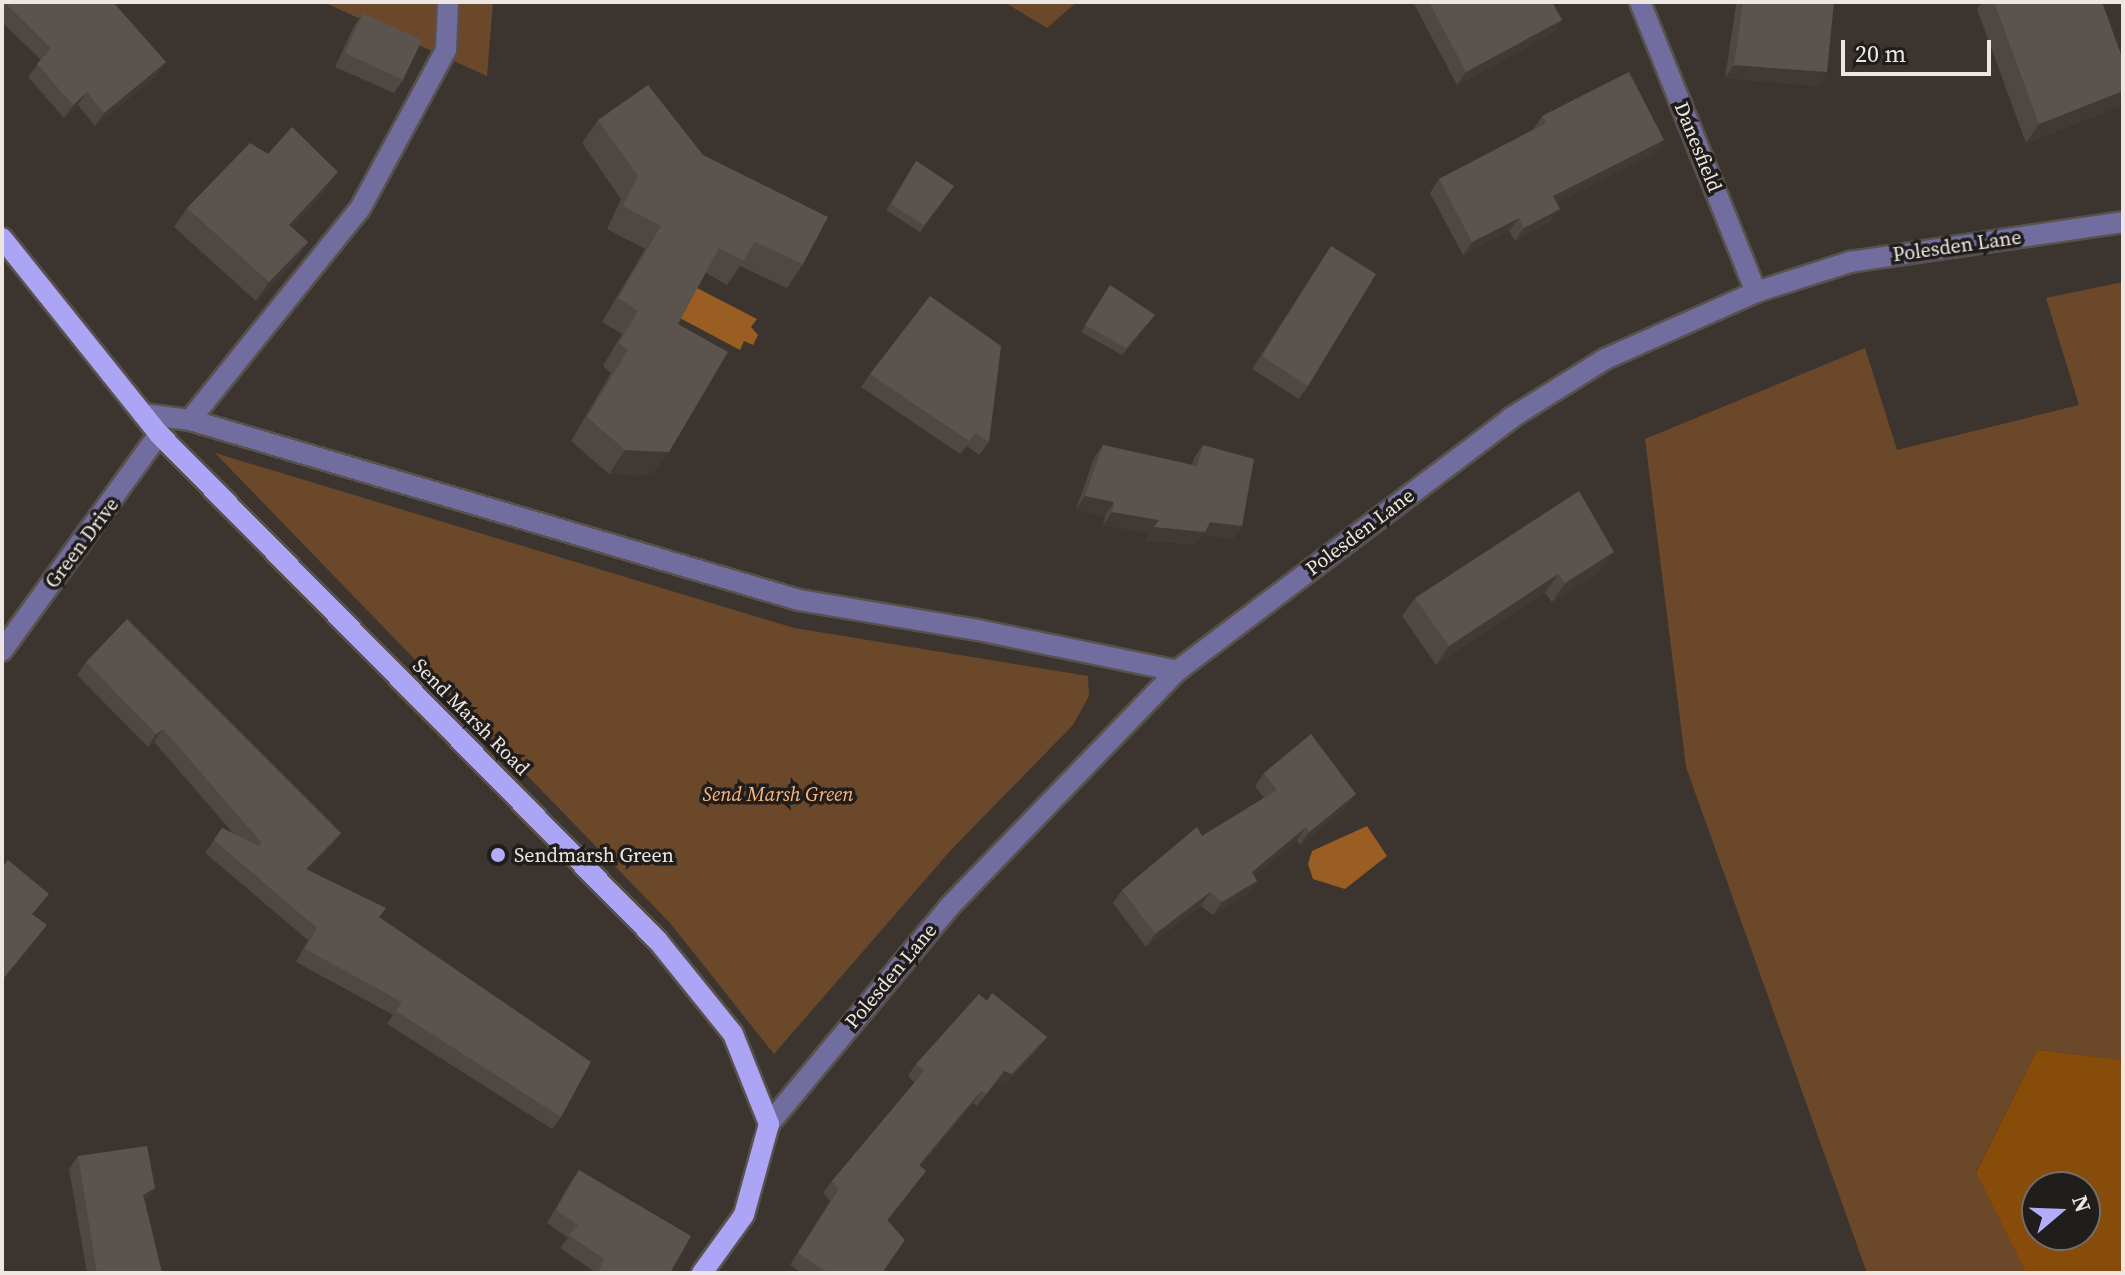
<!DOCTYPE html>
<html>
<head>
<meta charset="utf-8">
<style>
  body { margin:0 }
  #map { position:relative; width:2125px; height:1275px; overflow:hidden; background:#3c352f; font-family:"Source Serif 4",serif }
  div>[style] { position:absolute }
  .green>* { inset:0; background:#6b482a }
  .forest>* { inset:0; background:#884c0a }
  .water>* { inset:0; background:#9a5e23 }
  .roads { filter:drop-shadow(2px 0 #58514c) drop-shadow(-2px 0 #58514c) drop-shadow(0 2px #58514c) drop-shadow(0 -2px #58514c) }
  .minor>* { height:20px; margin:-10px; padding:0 10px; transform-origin:10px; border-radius:10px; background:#716d9e }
  .major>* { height:20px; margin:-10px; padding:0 10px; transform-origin:10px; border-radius:10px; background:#aca4f4 }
  .wall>* { inset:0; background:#4e4742 }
  .shaded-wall>* { inset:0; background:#403a36 }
  .building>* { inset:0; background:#5b534d }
  .dots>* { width:22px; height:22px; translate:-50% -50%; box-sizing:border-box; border:4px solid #211d1b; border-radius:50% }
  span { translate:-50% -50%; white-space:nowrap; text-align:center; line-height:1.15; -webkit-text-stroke:7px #211d1b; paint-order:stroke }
  .street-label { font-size:20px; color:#ece7e3 }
  .park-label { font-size:20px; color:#fdb87d; font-style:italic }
  .poi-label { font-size:20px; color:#ece7e3 }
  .left { translate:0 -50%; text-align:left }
  .frame { position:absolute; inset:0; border:4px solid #ece7e3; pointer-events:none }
  .north { position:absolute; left:2021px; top:1171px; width:80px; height:80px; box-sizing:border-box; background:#211d1b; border:2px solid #726e6b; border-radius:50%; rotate:71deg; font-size:22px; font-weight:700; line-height:32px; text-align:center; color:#ece7e3 }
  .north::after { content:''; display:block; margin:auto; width:28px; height:36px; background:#b3acf9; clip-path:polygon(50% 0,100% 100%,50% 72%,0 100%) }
  .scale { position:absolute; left:1841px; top:40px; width:150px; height:36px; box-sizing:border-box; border:4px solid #ece7e3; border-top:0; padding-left:10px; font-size:24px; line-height:28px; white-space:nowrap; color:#ece7e3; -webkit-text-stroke:6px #211d1b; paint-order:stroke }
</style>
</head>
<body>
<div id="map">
  <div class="green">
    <i style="clip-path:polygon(323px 2px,493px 2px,487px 76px)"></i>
    <i style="clip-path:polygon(1004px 2px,1077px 2px,1047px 28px)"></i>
    <i style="clip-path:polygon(2123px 282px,2123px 1060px,2037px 1050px,1976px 1171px,2026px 1273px,1867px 1273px,1686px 767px,1645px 439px,1865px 348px,1897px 450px,2079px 405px,2046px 298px)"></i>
    <i style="clip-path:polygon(215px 453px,794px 628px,1088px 676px,1089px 696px,1073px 725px,950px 851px,774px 1054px,670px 923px)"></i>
  </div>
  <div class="forest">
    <i style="clip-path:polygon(evenodd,2037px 1050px,2123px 1060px,2123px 1273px,2026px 1273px,1976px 1172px,2037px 1050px,2037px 1187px,2085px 1187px,2085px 1235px,2037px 1235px,2037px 1187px)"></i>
  </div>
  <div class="water">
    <i style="clip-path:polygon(695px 287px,757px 319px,751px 327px,758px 335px,753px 345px,744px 341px,740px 350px,678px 317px)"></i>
    <i style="clip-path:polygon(1367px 826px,1387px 856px,1345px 889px,1313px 879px,1308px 864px,1312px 851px)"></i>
  </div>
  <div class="roads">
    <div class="minor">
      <i style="left:1640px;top:2px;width:312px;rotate:68.2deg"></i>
      <i style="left:143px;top:414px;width:47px;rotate:7.3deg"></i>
      <i style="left:190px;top:420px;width:635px;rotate:16.47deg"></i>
      <i style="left:799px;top:600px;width:181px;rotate:9.5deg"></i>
      <i style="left:978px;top:630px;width:203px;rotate:11.6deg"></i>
      <i style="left:190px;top:420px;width:273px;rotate:-51.2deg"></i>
      <i style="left:361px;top:207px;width:179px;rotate:-61.6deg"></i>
      <i style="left:446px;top:50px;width:48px;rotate:-87.6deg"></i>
      <i style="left:2px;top:651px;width:268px;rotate:-54.1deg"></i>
      <i style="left:769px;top:1124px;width:283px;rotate:-50.3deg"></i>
      <i style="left:950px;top:906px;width:327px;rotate:-46deg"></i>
      <i style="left:1177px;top:671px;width:419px;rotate:-37.1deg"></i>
      <i style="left:1511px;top:418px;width:111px;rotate:-32.1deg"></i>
      <i style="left:1605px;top:359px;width:165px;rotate:-23.9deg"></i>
      <i style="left:1756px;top:292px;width:99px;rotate:-17.7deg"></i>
      <i style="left:1850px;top:262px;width:276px;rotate:-8.3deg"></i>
    </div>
    <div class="major">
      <i style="left:2px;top:238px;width:251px;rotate:51.3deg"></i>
      <i style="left:159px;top:434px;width:711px;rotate:45.46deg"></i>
      <i style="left:658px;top:941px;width:119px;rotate:51.1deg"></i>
      <i style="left:733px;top:1034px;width:97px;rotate:68.2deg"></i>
      <i style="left:769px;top:1124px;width:94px;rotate:105.4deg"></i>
      <i style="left:744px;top:1215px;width:72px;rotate:125.9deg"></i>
    </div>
  </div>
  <div class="wall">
    <i style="clip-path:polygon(2px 2px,113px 2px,157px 75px,95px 126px,78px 105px,64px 118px,28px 77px,41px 60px,2px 22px)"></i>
    <i style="clip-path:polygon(1413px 2px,1552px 2px,1562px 20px,1553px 33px,1457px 85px)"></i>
    <i style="clip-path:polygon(1738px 2px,1834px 2px,1818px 86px,1725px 78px,1736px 5px)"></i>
    <i style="clip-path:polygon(1982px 2px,2102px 2px,2120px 106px,2026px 143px,1977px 9px)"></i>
    <i style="clip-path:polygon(363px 13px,403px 80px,394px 93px,335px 67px,354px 26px)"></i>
    <i style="clip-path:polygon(1542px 116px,1664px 140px,1655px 153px,1556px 203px,1550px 222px,1515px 241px,1509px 231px,1463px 255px,1430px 193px,1439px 179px,1533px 130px)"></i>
    <i style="clip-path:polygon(598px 120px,703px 155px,803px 264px,787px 288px,740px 266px,727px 285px,705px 272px,678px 324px,653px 475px,609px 474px,571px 441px,611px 373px,603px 366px,622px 334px,602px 322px,645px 249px,607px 229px,621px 199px,582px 143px)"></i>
    <i style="clip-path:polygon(916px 161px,954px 186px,920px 232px,886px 210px)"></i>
    <i style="clip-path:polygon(325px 191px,292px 227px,308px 242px,295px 261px,256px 301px,174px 227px,187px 208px)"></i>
    <i style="clip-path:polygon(1331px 246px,1308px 386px,1299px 399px,1252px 369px)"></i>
    <i style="clip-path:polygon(1110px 285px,1155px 315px,1122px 355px,1081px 332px)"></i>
    <i style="clip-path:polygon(1001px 346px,989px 442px,979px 455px,967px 446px,960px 454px,861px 387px,870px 374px)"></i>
    <i style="clip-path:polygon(1103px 445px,1192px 465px,1194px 458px,1203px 445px,1242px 526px,1233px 539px,1203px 535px,1195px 545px,1145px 540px,1150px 533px,1103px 525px,1105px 516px,1076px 509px,1094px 458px)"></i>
    <i style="clip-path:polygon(1579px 491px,1601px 570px,1552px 602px,1545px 593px,1436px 665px,1402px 616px,1415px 598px)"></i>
    <i style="clip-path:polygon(86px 662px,341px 833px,332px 845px,308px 870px,379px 917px,561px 1117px,552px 1129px,387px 1024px,393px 1015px,296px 962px,308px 940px,205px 853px,222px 828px,234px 834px,154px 742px,148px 747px,77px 675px)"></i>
    <i style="clip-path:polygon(1264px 773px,1346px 807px,1300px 845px,1297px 840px,1254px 876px,1257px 881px,1247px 894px,1213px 915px,1201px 906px,1146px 947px,1113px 903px,1122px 890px,1202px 836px,1264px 798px,1255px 786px)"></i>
    <i style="clip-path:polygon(992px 993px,1047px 1037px,1038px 1049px,1004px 1086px,996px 1083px,977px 1106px,973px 1103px,920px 1166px,926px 1171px,887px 1221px,882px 1273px,801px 1273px,790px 1265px,830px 1201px,823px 1193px,832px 1181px,915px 1083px,908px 1076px,916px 1064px,987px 1001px)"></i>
    <i style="clip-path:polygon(78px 1156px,155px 1188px,145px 1201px,162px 1273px,87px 1273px,69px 1169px)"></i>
    <i style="clip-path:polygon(579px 1170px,670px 1273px,595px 1273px,595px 1272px,560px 1248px,568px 1238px,547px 1223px,570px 1183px)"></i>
  </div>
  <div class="shaded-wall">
    <i style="clip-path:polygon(1562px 20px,1553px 33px,1457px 85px,1466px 72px)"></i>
    <i style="clip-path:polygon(166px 62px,157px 75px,95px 126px,104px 113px)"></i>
    <i style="clip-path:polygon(1734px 65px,1827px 72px,1818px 86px,1725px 78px)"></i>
    <i style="clip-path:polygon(2123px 91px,2123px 102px,2120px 106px,2026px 143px,2039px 124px)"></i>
    <i style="clip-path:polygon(87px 92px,78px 105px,64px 118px,73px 105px)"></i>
    <i style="clip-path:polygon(1664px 140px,1655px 153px,1544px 209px,1553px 196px)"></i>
    <i style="clip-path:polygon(338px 172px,325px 191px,276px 244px,289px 225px)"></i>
    <i style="clip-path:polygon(1560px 209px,1550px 222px,1515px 241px,1524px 228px)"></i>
    <i style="clip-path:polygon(1519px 218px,1509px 231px,1463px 255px,1472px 242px)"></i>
    <i style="clip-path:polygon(308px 242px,295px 261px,256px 301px,269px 282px)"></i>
    <i style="clip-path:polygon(625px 450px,669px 452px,653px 475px,609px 474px)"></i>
    <i style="clip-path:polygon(1085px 496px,1114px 502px,1105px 516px,1076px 509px)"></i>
    <i style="clip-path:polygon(1112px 512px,1159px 520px,1150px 533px,1103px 525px)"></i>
    <i style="clip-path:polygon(1210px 522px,1242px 526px,1233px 539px,1203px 535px,1195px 545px,1145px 540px,1154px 527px)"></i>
    <i style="clip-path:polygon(1614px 552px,1601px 570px,1552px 602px,1565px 583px)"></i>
    <i style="clip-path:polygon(1558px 574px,1545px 593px,1436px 665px,1449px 646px)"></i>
    <i style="clip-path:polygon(163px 729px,154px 742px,148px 747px,156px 734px)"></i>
    <i style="clip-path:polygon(1356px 794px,1346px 807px,1300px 845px,1309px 832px)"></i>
    <i style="clip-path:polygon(1306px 827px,1297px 840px,1243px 885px,1252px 872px)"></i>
    <i style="clip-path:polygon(341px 833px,332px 845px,297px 882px,306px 869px)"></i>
    <i style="clip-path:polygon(1257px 881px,1247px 894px,1213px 915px,1222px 902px)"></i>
    <i style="clip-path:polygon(1210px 892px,1201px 906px,1146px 947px,1155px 934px)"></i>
    <i style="clip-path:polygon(47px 925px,38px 938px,2px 982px,2px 980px)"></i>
    <i style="clip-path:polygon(1047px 1037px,1038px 1049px,1004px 1086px,996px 1083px,977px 1106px,1004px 1071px)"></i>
    <i style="clip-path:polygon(981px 1091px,973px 1103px,910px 1177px,919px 1165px)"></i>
    <i style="clip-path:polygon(155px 1188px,146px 1201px,135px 1207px,143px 1195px)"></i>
  </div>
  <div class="building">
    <i style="clip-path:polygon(4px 2px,113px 2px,166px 62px,104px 113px,87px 92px,73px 105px,37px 64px,51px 48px)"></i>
    <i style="clip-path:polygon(1429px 2px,1552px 2px,1562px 20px,1466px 72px)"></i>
    <i style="clip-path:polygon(1743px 2px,1834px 2px,1827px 72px,1734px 65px)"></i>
    <i style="clip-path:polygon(1994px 2px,2102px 2px,2123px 60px,2123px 91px,2039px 124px)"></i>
    <i style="clip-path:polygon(363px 13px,422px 40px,403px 80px,345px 53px)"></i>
    <i style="clip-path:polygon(1629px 72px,1664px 140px,1553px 196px,1560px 209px,1524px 228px,1519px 218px,1472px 242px,1439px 179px,1546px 123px,1542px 116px)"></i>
    <i style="clip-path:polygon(648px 85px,703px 155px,828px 217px,803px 264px,755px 242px,743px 261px,719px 248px,678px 324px,728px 352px,669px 452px,625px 450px,587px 417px,628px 350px,619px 343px,638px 311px,618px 298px,661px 226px,623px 206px,638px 176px,598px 120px)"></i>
    <i style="clip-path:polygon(292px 127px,338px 172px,289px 225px,308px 242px,269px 282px,187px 208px,250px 143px,268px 154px)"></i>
    <i style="clip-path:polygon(916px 161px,954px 186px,924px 225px,891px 204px)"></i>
    <i style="clip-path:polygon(1331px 246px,1376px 274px,1308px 386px,1262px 356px)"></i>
    <i style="clip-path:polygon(1110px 285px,1155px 315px,1126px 348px,1085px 325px)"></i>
    <i style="clip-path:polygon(930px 296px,1001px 346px,989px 442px,976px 433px,969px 441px,870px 374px)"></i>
    <i style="clip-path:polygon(1103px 445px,1197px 466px,1203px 445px,1254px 459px,1242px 526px,1210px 522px,1205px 532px,1154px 527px,1159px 520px,1112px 512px,1114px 502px,1085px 496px)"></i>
    <i style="clip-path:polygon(1579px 491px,1614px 552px,1565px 583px,1558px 574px,1449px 646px,1415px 598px)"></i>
    <i style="clip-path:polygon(127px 619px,341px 833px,306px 869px,386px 908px,379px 917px,591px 1062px,561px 1117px,396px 1011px,402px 1002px,305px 949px,317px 928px,214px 840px,222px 828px,259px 846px,262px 843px,163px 729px,156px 734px,86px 662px)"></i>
    <i style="clip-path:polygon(1311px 734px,1356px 794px,1309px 832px,1306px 827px,1252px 872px,1257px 881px,1222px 902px,1210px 892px,1155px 934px,1122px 890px,1197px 827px,1202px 836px,1277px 790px,1264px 773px)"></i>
    <i style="clip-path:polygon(8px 860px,49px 894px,32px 914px,47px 925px,2px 980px,2px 867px)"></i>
    <i style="clip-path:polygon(992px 993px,1047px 1037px,1012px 1074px,1004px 1071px,986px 1094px,981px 1091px,919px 1165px,926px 1171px,887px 1220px,905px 1240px,882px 1273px,828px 1273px,798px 1253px,839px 1189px,832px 1181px,924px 1071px,916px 1064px,979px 994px,987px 1001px)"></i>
    <i style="clip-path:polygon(147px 1146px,155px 1188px,143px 1195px,162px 1273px,97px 1273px,78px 1156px)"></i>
    <i style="clip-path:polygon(579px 1170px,691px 1236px,670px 1273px,605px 1273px,599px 1270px,604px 1259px,569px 1235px,578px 1225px,556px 1210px)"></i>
  </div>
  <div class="dots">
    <i style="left:498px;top:855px;background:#b3acf9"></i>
  </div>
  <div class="street-label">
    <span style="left:1698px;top:147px;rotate:68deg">Danesfield</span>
    <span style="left:1957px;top:246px;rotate:-8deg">Polesden Lane</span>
    <span style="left:1360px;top:532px;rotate:-37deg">Polesden Lane</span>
    <span style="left:82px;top:543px;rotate:-53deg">Green Drive</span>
    <span style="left:471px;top:717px;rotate:45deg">Send Marsh Road</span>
    <span style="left:891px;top:976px;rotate:-50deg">Polesden Lane</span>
  </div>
  <div class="park-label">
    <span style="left:778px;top:794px">Send Marsh Green</span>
  </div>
  <div class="poi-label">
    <span class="left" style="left:514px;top:855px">Sendmarsh Green</span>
  </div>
  <div class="frame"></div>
  <div class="north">N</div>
  <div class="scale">20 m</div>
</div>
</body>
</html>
